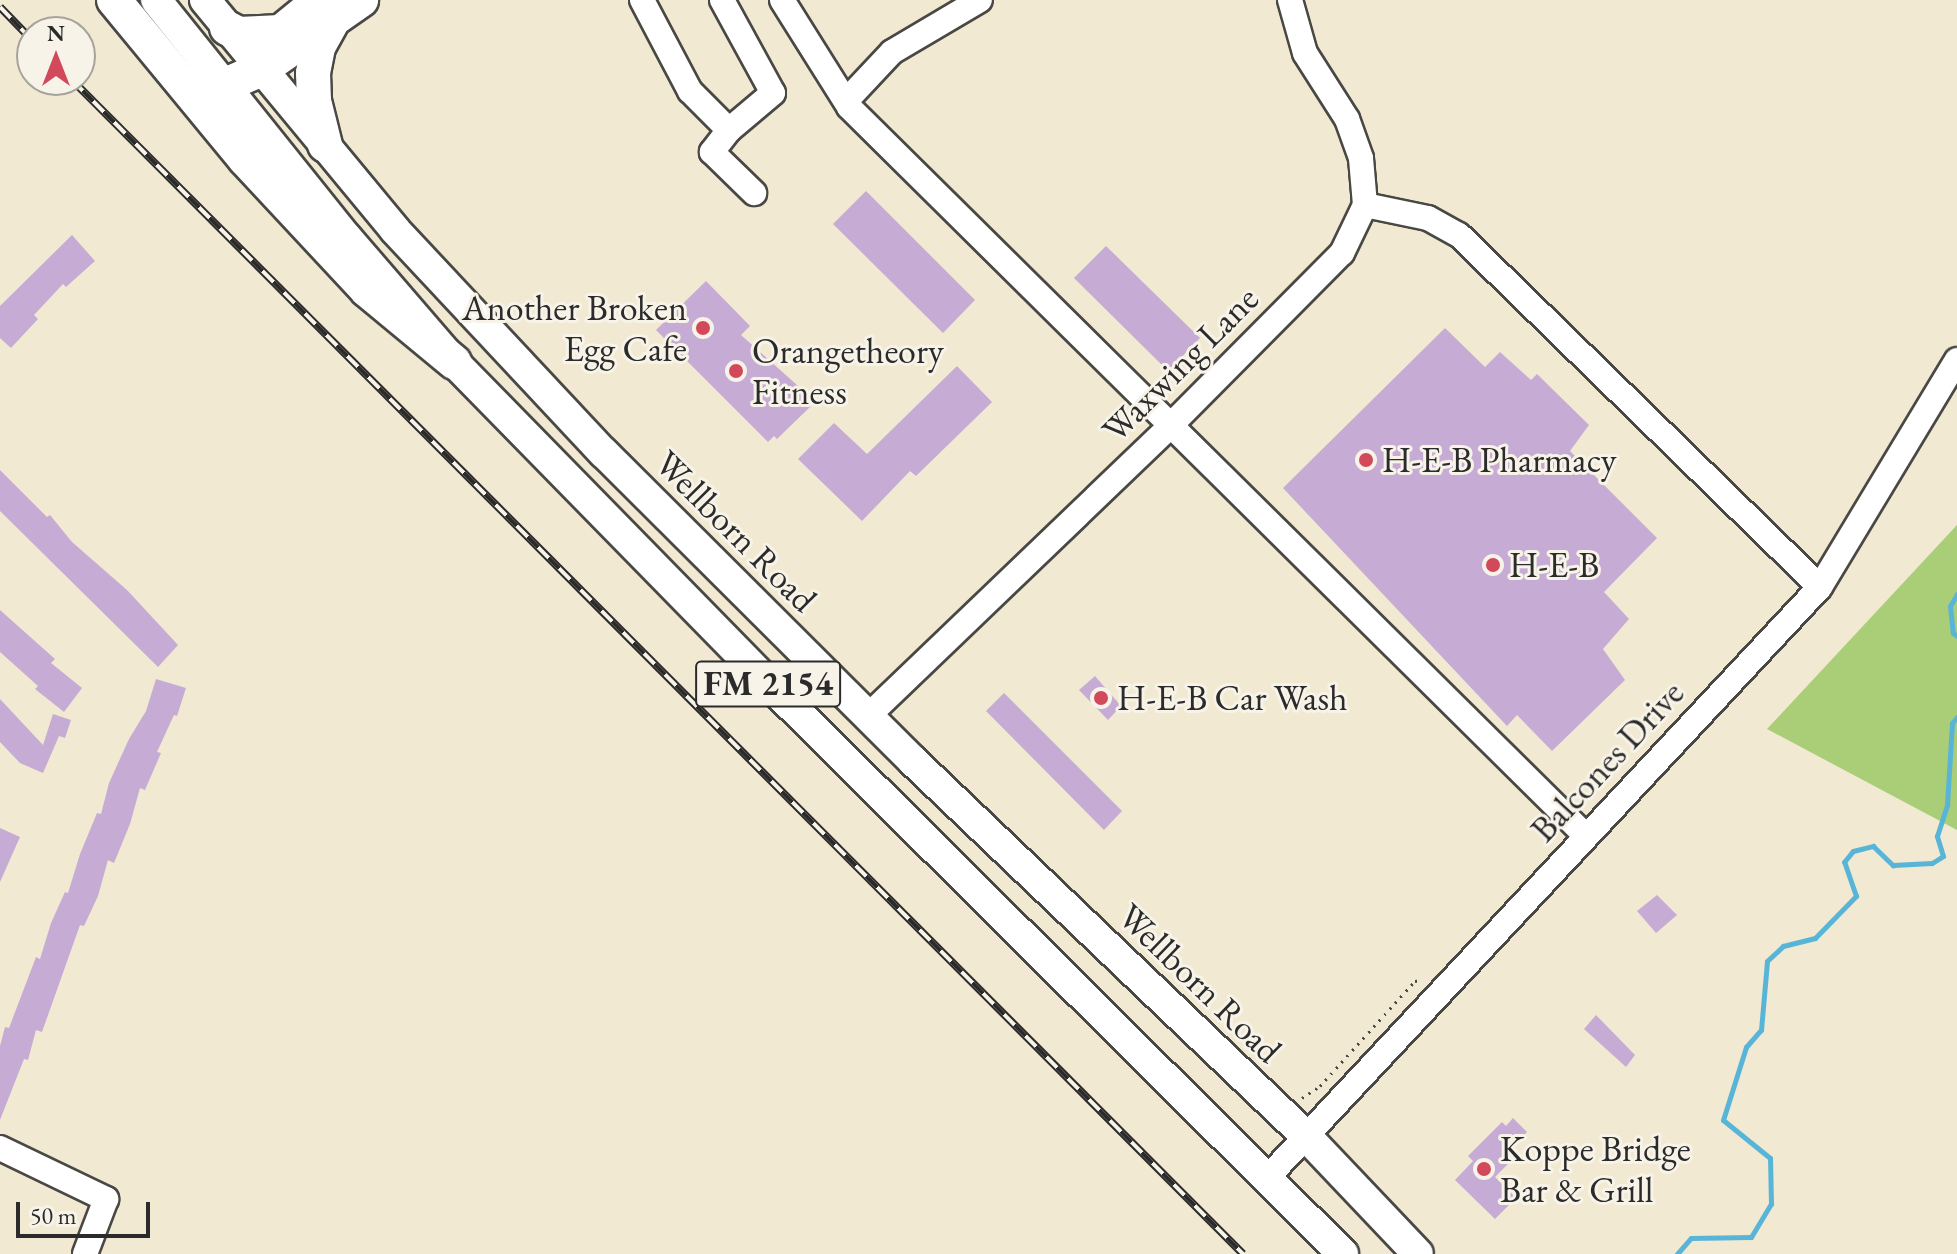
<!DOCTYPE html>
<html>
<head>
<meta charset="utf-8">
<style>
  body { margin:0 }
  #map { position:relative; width:1957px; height:1254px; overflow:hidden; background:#f1e9d2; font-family:"EB Garamond",serif }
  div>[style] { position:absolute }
  .green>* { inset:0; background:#aace78 }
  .stream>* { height:5px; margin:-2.5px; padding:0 2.5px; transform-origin:2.5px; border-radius:2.5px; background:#59b5d7 }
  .building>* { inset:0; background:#c6acd4 }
  .path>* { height:3px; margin-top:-1.5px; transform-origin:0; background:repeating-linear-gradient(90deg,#494844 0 2px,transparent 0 8px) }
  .roads { filter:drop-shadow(2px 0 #494844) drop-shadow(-2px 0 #494844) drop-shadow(0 2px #494844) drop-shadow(0 -2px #494844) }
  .minor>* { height:24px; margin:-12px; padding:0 12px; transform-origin:12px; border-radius:12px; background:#fff }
  .major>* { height:30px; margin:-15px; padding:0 15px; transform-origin:15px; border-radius:15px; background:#fff }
  .highway>* { height:34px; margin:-17px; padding:0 17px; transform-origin:17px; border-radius:17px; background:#fff }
  .rail>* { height:8px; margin-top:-4px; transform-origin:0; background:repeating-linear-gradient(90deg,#f7f3e8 0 15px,#2b2b2b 0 30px); box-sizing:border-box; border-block:2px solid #2b2b2b }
  .dots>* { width:22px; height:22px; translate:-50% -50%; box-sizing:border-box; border:4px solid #f7f3e8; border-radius:50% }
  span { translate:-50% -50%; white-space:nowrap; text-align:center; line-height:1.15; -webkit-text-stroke:6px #f7f3e8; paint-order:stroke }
  .shield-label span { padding:2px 6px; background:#f7f3e8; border:2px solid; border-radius:6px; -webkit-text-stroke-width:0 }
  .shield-label { font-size:34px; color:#2b2b2b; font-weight:700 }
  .poi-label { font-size:36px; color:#2b2b2b }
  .right { translate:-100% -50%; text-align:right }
  .left { translate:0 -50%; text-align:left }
  .street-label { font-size:36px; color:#2b2b2b }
  .north { position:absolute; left:16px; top:16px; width:80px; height:80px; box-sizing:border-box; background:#f7f3e8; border:2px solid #a5a39c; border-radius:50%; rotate:0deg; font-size:22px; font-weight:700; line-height:32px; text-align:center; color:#2b2b2b }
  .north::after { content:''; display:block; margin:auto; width:28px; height:36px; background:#d1495b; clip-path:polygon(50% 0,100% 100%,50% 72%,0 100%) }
  .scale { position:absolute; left:16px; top:1202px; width:134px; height:36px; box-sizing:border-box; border:4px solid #2b2b2b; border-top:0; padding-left:10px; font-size:24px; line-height:28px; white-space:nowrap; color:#2b2b2b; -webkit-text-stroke:6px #f7f3e8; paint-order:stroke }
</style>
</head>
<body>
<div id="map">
  <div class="green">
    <i style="clip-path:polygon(1957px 525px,1957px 830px,1767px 729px)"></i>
  </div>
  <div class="stream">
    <i style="left:1957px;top:594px;width:14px;rotate:120deg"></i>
    <i style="left:1950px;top:606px;width:27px;rotate:84deg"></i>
    <i style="left:1953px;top:633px;width:5px;rotate:37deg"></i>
    <i style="left:1677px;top:1254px;width:21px;rotate:-49deg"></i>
    <i style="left:1691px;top:1238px;width:60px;rotate:-1deg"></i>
    <i style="left:1751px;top:1237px;width:39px;rotate:-59deg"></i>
    <i style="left:1771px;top:1204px;width:46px;rotate:-91.2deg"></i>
    <i style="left:1770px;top:1158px;width:60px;rotate:-141deg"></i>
    <i style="left:1723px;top:1120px;width:77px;rotate:-72.5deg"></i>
    <i style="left:1746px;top:1047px;width:23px;rotate:-49deg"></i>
    <i style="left:1761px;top:1030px;width:69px;rotate:-85deg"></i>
    <i style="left:1767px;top:961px;width:22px;rotate:-43deg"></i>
    <i style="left:1783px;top:946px;width:33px;rotate:-14deg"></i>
    <i style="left:1815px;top:938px;width:59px;rotate:-45.7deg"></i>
    <i style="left:1856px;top:896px;width:36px;rotate:-109deg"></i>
    <i style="left:1844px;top:862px;width:14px;rotate:-51deg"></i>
    <i style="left:1853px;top:851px;width:21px;rotate:-14deg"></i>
    <i style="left:1873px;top:846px;width:28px;rotate:44deg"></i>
    <i style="left:1893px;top:865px;width:39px;rotate:-3deg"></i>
    <i style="left:1932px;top:863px;width:13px;rotate:-32deg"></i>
    <i style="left:1943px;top:856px;width:21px;rotate:-107deg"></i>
    <i style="left:1937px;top:836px;width:33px;rotate:-72deg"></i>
    <i style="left:1947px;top:805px;width:82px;rotate:-86.5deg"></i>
    <i style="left:1952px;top:723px;width:8px;rotate:-50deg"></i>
  </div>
  <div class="building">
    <i style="clip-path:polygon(866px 191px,975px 300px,943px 333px,833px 224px)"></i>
    <i style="clip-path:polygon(72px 235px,95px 261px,66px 287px,63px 284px,34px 315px,38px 319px,11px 348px,0 338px,0 306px)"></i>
    <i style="clip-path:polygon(1106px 246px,1200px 338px,1168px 371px,1074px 278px)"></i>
    <i style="clip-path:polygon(706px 281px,750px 326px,741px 335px,807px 394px,803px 398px,811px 406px,777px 439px,774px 436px,768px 442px,656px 330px)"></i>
    <i style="clip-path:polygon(1445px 328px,1485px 367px,1500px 352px,1531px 380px,1537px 374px,1589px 425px,1570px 451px,1657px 538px,1604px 592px,1629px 619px,1603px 649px,1625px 680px,1552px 751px,1517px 715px,1507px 726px,1283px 488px)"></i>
    <i style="clip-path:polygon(957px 366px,992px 402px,916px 476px,910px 471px,862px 521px,798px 459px,834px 423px,867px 454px)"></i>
    <i style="clip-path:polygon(0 470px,47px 517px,50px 515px,72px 542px,127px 590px,178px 645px,158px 667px,0 511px)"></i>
    <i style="clip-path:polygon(0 610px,55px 659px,51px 663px,82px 688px,64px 712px,35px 689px,38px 686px,0 652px)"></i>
    <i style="clip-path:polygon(1095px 676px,1121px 706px,1108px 720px,1079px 690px)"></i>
    <i style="clip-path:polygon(156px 679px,186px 688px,177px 716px,174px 715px,157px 752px,161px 753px,145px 790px,140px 788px,130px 824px,114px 863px,108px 860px,98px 896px,84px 926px,80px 925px,42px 1032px,36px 1030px,28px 1060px,24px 1059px,0 1120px,0 1046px,5px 1027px,9px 1028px,36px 957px,40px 959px,51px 923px,65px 892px,68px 893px,80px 854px,97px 813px,101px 814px,109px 783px,129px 739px,146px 711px)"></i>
    <i style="clip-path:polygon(1004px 693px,1122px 811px,1104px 830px,986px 711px)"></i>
    <i style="clip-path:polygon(0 699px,43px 745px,53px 714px,71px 720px,65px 738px,59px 736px,43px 773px,20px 763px,0 742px)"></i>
    <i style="clip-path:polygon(0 828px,20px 837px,0 882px)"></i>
    <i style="clip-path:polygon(1657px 895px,1677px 915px,1656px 933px,1637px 911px)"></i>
    <i style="clip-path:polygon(1596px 1015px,1635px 1055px,1626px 1067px,1584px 1029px)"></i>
    <i style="clip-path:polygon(1513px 1118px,1527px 1132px,1506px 1153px,1512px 1160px,1495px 1177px,1516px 1198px,1495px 1219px,1455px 1180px,1473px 1161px,1468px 1156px,1502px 1122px,1506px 1126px)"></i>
  </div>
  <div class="path">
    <i style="left:1302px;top:1098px;width:22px;rotate:-34deg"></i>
    <i style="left:1320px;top:1086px;width:142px;rotate:-47.9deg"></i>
    <i style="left:1415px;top:981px;width:8px;rotate:-7deg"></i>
  </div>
  <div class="roads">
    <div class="minor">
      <i style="left:642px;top:0;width:103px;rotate:62.2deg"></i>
      <i style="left:690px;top:91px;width:55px;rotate:45deg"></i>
      <i style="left:729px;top:130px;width:28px;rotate:128deg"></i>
      <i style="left:712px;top:152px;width:59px;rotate:44.3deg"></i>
      <i style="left:722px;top:0;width:106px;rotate:61.3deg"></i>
      <i style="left:773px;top:93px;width:57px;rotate:139.9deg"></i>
      <i style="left:782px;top:0;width:126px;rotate:57.9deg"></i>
      <i style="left:849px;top:107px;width:1037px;rotate:44.69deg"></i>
      <i style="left:846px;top:101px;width:67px;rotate:-46.8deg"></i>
      <i style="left:892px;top:52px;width:102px;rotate:-30.6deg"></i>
      <i style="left:1365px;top:205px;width:64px;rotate:11.7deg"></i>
      <i style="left:1428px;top:218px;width:35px;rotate:29deg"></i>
      <i style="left:1459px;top:235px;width:504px;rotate:44.28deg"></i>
      <i style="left:868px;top:716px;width:417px;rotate:-43.8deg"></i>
      <i style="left:1169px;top:427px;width:245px;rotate:-45.2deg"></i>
      <i style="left:1342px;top:253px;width:53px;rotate:-64.4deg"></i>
      <i style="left:1365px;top:205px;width:47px;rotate:-94.9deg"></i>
      <i style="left:1361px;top:158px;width:41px;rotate:-109.7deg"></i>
      <i style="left:1347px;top:119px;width:78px;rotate:-122.5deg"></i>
      <i style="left:1305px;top:53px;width:55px;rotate:-105.8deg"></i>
      <i style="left:0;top:1148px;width:118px;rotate:25.7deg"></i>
      <i style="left:106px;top:1199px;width:59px;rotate:110.9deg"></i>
      <i style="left:1267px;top:1178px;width:809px;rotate:-46.9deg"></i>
      <i style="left:1820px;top:587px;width:265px;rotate:-58.9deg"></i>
    </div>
    <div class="major">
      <i style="left:156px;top:0;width:305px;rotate:51.3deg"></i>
      <i style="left:347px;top:238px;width:164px;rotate:49.2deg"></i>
      <i style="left:454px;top:362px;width:441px;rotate:45.6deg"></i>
      <i style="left:762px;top:677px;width:819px;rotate:44.8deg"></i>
      <i style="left:205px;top:0;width:298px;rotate:50.4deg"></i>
      <i style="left:395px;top:230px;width:306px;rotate:46.9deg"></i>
      <i style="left:604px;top:453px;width:436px;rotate:44.9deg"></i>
      <i style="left:913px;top:761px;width:545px;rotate:43.66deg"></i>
      <i style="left:1307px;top:1137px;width:161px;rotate:46.5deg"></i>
    </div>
    <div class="highway">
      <i style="left:114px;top:0;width:206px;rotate:50.5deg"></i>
      <i style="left:245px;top:159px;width:179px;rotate:47deg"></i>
      <i style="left:367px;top:290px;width:113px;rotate:39.6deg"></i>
      <i style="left:227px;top:28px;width:13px;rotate:27deg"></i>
      <i style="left:239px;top:34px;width:42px;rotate:-2.7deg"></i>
      <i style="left:281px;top:32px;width:50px;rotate:-39.4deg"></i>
      <i style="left:225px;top:85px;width:40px;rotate:-23.4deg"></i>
      <i style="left:262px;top:69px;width:121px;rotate:-34.9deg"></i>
      <i style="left:325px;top:145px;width:45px;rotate:-104deg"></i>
      <i style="left:314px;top:101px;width:28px;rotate:-92deg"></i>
      <i style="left:313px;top:73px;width:26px;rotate:-79deg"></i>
      <i style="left:318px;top:47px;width:26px;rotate:-61deg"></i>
    </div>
  </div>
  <div class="rail">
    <i style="left:0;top:7px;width:46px;rotate:45.9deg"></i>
    <i style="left:72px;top:80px;width:1658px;rotate:45.07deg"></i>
  </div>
  <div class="dots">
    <i style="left:703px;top:328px;background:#d1495b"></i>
    <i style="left:736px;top:371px;background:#d1495b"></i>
    <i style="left:1366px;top:460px;background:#d1495b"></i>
    <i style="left:1493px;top:565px;background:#d1495b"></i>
    <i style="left:1101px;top:698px;background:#d1495b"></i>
    <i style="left:1484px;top:1169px;background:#d1495b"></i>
  </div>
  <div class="shield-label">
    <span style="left:768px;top:684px">FM 2154</span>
  </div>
  <div class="poi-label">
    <span class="right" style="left:687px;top:328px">Another Broken<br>Egg Cafe</span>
    <span class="left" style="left:752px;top:371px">Orangetheory<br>Fitness</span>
    <span class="left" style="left:1382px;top:460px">H-E-B Pharmacy</span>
    <span class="left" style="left:1509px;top:565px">H-E-B</span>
    <span class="left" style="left:1117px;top:698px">H-E-B Car Wash</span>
    <span class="left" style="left:1500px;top:1169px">Koppe Bridge<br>Bar &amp; Grill</span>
  </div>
  <div class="street-label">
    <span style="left:1180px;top:364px;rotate:-45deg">Waxwing Lane</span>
    <span style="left:736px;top:531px;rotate:45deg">Wellborn Road</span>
    <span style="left:1607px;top:761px;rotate:-47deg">Balcones Drive</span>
    <span style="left:1200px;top:983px;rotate:44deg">Wellborn Road</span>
  </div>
  <div class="north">N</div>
  <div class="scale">50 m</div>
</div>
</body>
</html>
